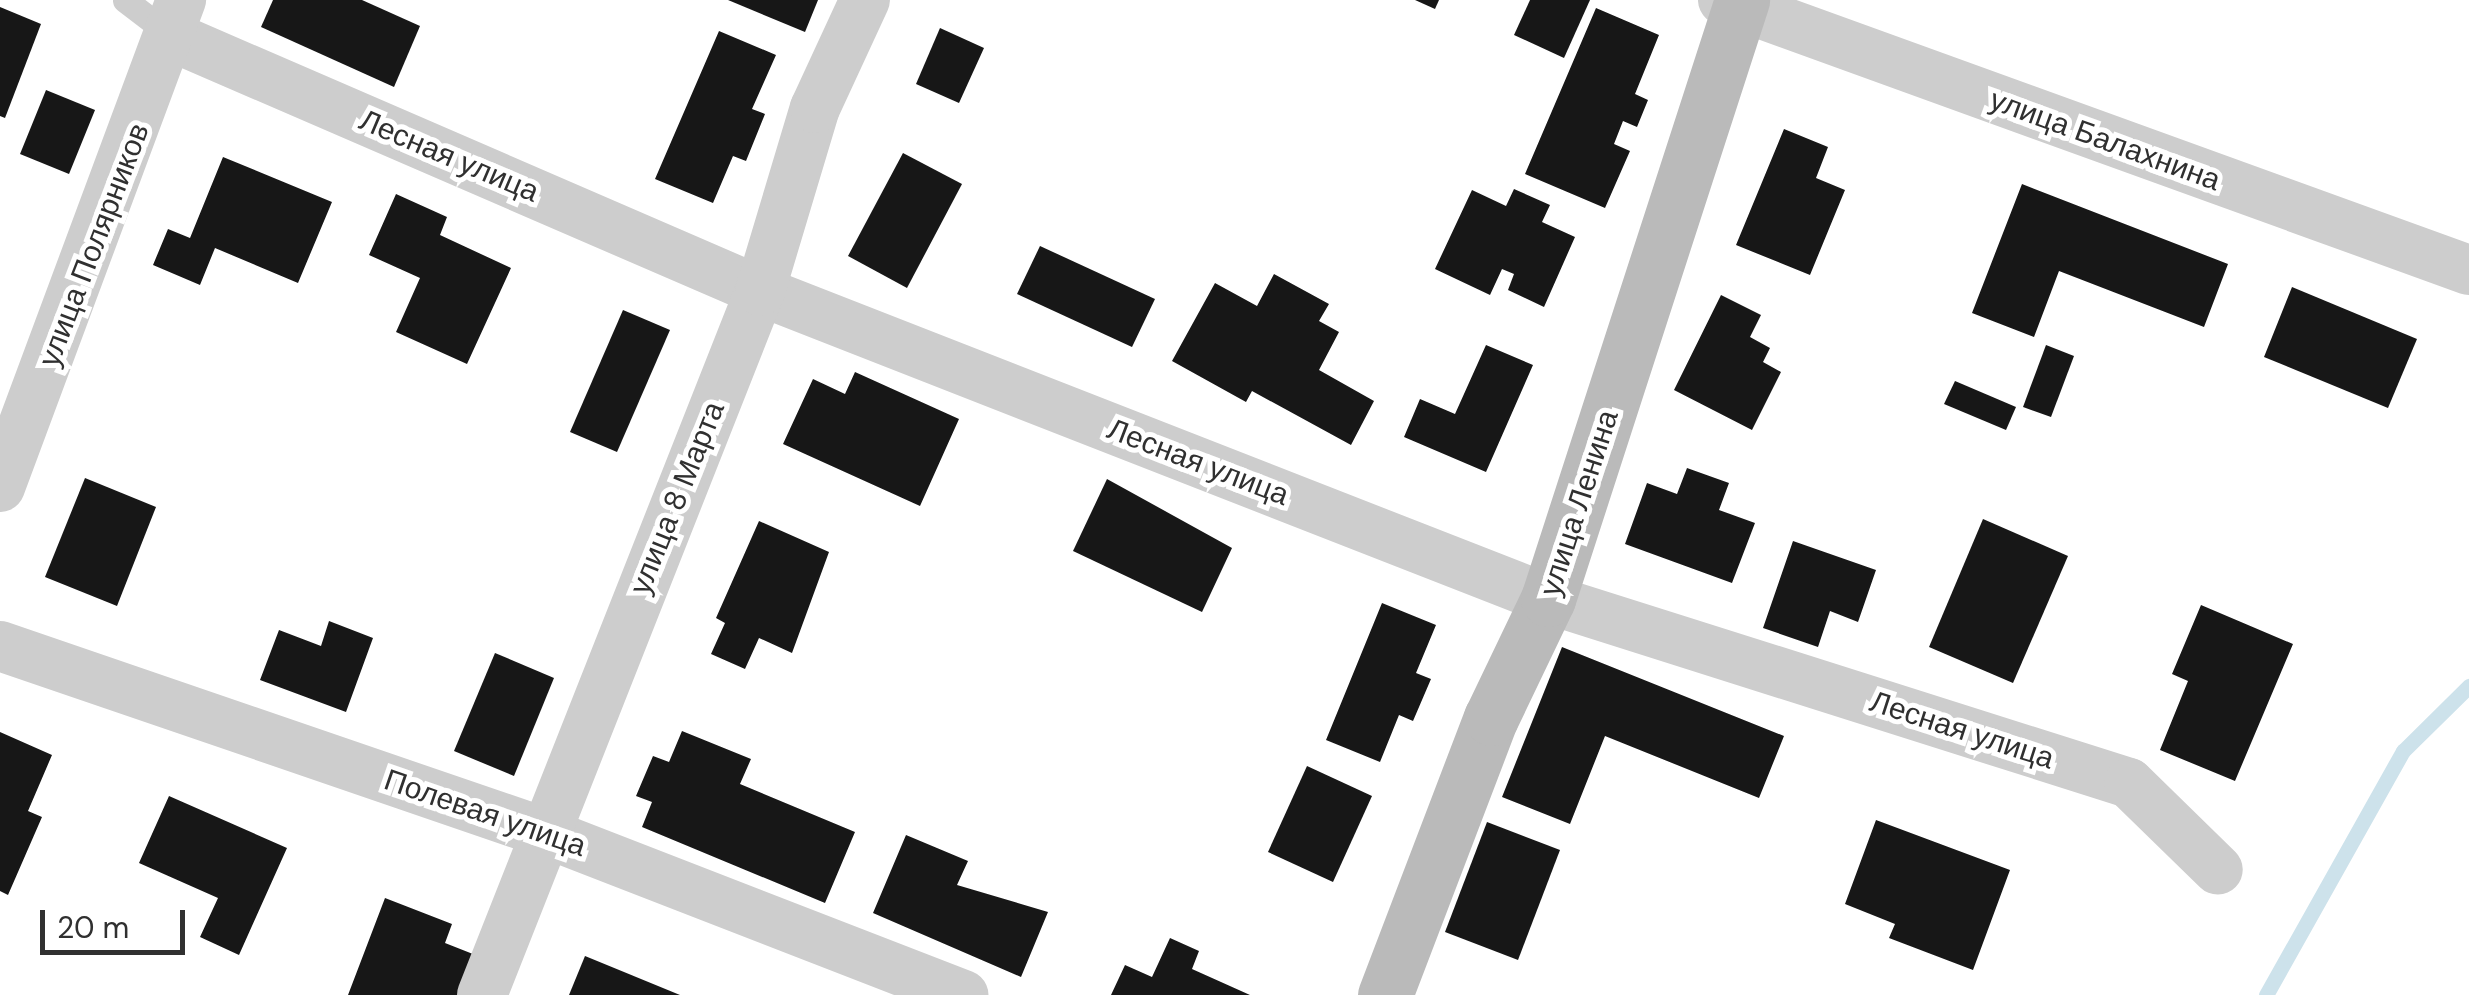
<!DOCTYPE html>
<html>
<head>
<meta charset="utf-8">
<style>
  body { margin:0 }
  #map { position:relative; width:2469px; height:995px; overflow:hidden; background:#fff; font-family:"DM Sans",sans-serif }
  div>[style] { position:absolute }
  .stream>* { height:15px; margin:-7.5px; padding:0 7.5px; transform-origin:7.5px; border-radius:7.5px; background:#cde2eb }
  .building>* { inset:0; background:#171717 }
  .lane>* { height:25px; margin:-12.5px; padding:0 12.5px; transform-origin:12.5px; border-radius:12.5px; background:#cdcdcd }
  .street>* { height:50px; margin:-25px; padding:0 25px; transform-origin:25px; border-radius:25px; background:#cdcdcd }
  .secondary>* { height:55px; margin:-27.5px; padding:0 27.5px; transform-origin:27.5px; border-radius:27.5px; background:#bababa }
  span { translate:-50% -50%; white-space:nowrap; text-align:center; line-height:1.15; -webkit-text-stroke:10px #fff; paint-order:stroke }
  .street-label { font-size:30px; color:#303030 }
  .scale { position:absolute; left:40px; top:910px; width:145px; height:45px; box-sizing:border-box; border:5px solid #303030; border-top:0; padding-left:12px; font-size:30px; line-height:35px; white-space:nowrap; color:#303030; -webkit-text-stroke:8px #fff; paint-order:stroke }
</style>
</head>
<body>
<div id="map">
  <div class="stream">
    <i style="left:2266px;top:995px;width:280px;rotate:-60.7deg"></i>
    <i style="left:2403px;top:751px;width:93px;rotate:-44.6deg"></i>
  </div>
  <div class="building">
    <i style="clip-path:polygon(273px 0,362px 0,420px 26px,394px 87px,261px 27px)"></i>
    <i style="clip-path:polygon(728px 0,818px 0,805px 32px)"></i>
    <i style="clip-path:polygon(1415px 0,1439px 0,1435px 9px)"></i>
    <i style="clip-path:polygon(1530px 0,1590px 0,1564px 58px,1514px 35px)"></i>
    <i style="clip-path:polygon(0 7px,41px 24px,5px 118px,0 116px)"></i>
    <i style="clip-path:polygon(1596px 8px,1659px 35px,1635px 94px,1648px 100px,1637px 127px,1623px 121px,1614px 144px,1630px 151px,1605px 208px,1525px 174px)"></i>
    <i style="clip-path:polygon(940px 28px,984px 48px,959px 103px,916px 84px)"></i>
    <i style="clip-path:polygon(719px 31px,776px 55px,752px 109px,765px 114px,746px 161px,733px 156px,713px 203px,655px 179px)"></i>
    <i style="clip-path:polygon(46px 90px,95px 110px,69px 174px,20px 154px)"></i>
    <i style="clip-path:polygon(1784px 129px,1828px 147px,1816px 178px,1845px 190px,1810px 275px,1736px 245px)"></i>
    <i style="clip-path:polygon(903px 153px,962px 184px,907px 288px,848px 256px)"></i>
    <i style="clip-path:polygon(223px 157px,332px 202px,298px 283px,215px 248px,200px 285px,153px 265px,168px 229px,190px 238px)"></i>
    <i style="clip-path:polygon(2022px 184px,2228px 264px,2204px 327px,2059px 271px,2034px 337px,1972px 313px)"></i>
    <i style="clip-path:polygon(1514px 189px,1550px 205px,1542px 222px,1575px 237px,1544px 307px,1508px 290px,1514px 274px,1502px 269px,1490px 295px,1435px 269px,1472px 190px,1506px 206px)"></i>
    <i style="clip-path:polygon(396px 194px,447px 217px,440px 235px,511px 268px,467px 364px,396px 332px,420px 278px,369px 255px)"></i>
    <i style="clip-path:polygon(1040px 246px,1155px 299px,1132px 347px,1017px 294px)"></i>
    <i style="clip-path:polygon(1274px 274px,1329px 304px,1319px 321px,1339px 332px,1319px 370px,1374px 401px,1351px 445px,1252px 391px,1246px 402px,1172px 361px,1215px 283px,1257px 306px)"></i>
    <i style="clip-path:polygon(2292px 287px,2417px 339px,2388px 408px,2264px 357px)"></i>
    <i style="clip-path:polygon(1721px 295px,1761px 315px,1750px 337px,1770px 348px,1763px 362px,1781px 372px,1752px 430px,1674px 390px)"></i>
    <i style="clip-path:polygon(623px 310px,670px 330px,617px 452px,570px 432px)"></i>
    <i style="clip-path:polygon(1486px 345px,1533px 365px,1486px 472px,1404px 437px,1420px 399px,1455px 414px)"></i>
    <i style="clip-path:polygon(2046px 345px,2074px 356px,2051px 417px,2023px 407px)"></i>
    <i style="clip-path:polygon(855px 372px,959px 419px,920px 506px,783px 444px,813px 379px,845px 394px)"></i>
    <i style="clip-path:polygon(1955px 381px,2016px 407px,2006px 430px,1944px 404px)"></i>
    <i style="clip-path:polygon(1687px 468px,1729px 483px,1719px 510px,1755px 523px,1732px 583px,1625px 544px,1647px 483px,1677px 494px)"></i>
    <i style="clip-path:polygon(85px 478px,156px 507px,117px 606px,45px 577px)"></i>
    <i style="clip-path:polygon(1107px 479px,1232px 548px,1202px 612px,1073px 551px)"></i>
    <i style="clip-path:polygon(1983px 519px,2068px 556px,2013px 683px,1929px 647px)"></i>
    <i style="clip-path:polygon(759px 521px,829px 552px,792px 653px,759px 638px,745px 669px,711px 654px,725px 623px,716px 618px)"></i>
    <i style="clip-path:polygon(1793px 541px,1876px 570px,1858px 622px,1830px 611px,1818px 647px,1763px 628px)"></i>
    <i style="clip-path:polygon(1382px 603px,1436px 625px,1416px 673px,1431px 679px,1413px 721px,1399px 715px,1380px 762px,1326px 740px)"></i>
    <i style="clip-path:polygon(2201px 605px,2293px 644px,2235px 781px,2160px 750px,2188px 681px,2172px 674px)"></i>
    <i style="clip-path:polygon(329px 621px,373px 638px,346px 712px,260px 680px,279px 630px,321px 646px)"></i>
    <i style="clip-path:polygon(1562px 647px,1784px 736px,1759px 798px,1605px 736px,1570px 824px,1502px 797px)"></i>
    <i style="clip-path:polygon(495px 653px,554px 678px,514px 776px,454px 751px)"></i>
    <i style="clip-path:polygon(682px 731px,751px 759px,740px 784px,855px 832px,825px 903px,642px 827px,652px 802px,636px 796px,653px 756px,669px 762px)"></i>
    <i style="clip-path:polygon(0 732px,52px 755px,28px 811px,42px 817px,8px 895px,0 891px)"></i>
    <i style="clip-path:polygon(1307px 766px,1372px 796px,1333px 882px,1268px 852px)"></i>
    <i style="clip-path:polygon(169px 796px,287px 848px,239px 955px,200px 937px,218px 898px,139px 863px)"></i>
    <i style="clip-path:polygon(1876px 820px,2010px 870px,1973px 970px,1889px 938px,1895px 924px,1845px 904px)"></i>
    <i style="clip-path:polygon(1487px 822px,1560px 850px,1518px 960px,1445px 932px)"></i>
    <i style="clip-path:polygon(906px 835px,968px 861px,957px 885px,1048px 912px,1021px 977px,873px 913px)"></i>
    <i style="clip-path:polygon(385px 898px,452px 924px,445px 943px,478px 956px,463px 995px,348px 995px)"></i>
    <i style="clip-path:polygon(1170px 938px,1199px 951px,1192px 969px,1250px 995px,1111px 995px,1125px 965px,1152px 977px)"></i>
    <i style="clip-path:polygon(585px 956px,680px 995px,569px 995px)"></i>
  </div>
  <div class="lane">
    <i style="left:125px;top:0;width:59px;rotate:37.5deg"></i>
  </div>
  <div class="street">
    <i style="left:1723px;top:0;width:793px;rotate:19.9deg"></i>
    <i style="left:173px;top:37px;width:640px;rotate:23.4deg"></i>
    <i style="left:760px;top:291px;width:846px;rotate:21.35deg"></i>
    <i style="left:1548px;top:599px;width:609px;rotate:17.57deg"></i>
    <i style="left:2129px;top:783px;width:124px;rotate:44.3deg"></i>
    <i style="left:0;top:487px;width:520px;rotate:-69.61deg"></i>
    <i style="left:0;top:646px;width:574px;rotate:18.91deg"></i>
    <i style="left:543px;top:832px;width:451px;rotate:21.2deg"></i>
    <i style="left:482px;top:995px;width:757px;rotate:-68.45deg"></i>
    <i style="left:760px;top:291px;width:191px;rotate:-73.3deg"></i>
    <i style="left:815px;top:108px;width:119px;rotate:-65.2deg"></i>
  </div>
  <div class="secondary">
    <i style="left:1385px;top:995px;width:297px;rotate:-69.1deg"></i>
    <i style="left:1491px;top:718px;width:132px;rotate:-64.4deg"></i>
    <i style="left:1548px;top:599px;width:630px;rotate:-72.05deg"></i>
  </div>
  <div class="street-label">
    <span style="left:2105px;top:140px;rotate:20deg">улица Балахнина</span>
    <span style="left:449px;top:156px;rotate:23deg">Лесная улица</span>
    <span style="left:94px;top:245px;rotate:-69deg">улица Полярников</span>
    <span style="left:1198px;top:462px;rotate:21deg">Лесная улица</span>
    <span style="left:677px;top:498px;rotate:-68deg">улица 8 Марта</span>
    <span style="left:1579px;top:503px;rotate:-72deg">улица Ленина</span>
    <span style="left:1962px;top:730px;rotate:18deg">Лесная улица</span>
    <span style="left:485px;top:813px;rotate:19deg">Полевая улица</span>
  </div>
  <div class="scale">20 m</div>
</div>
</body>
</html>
